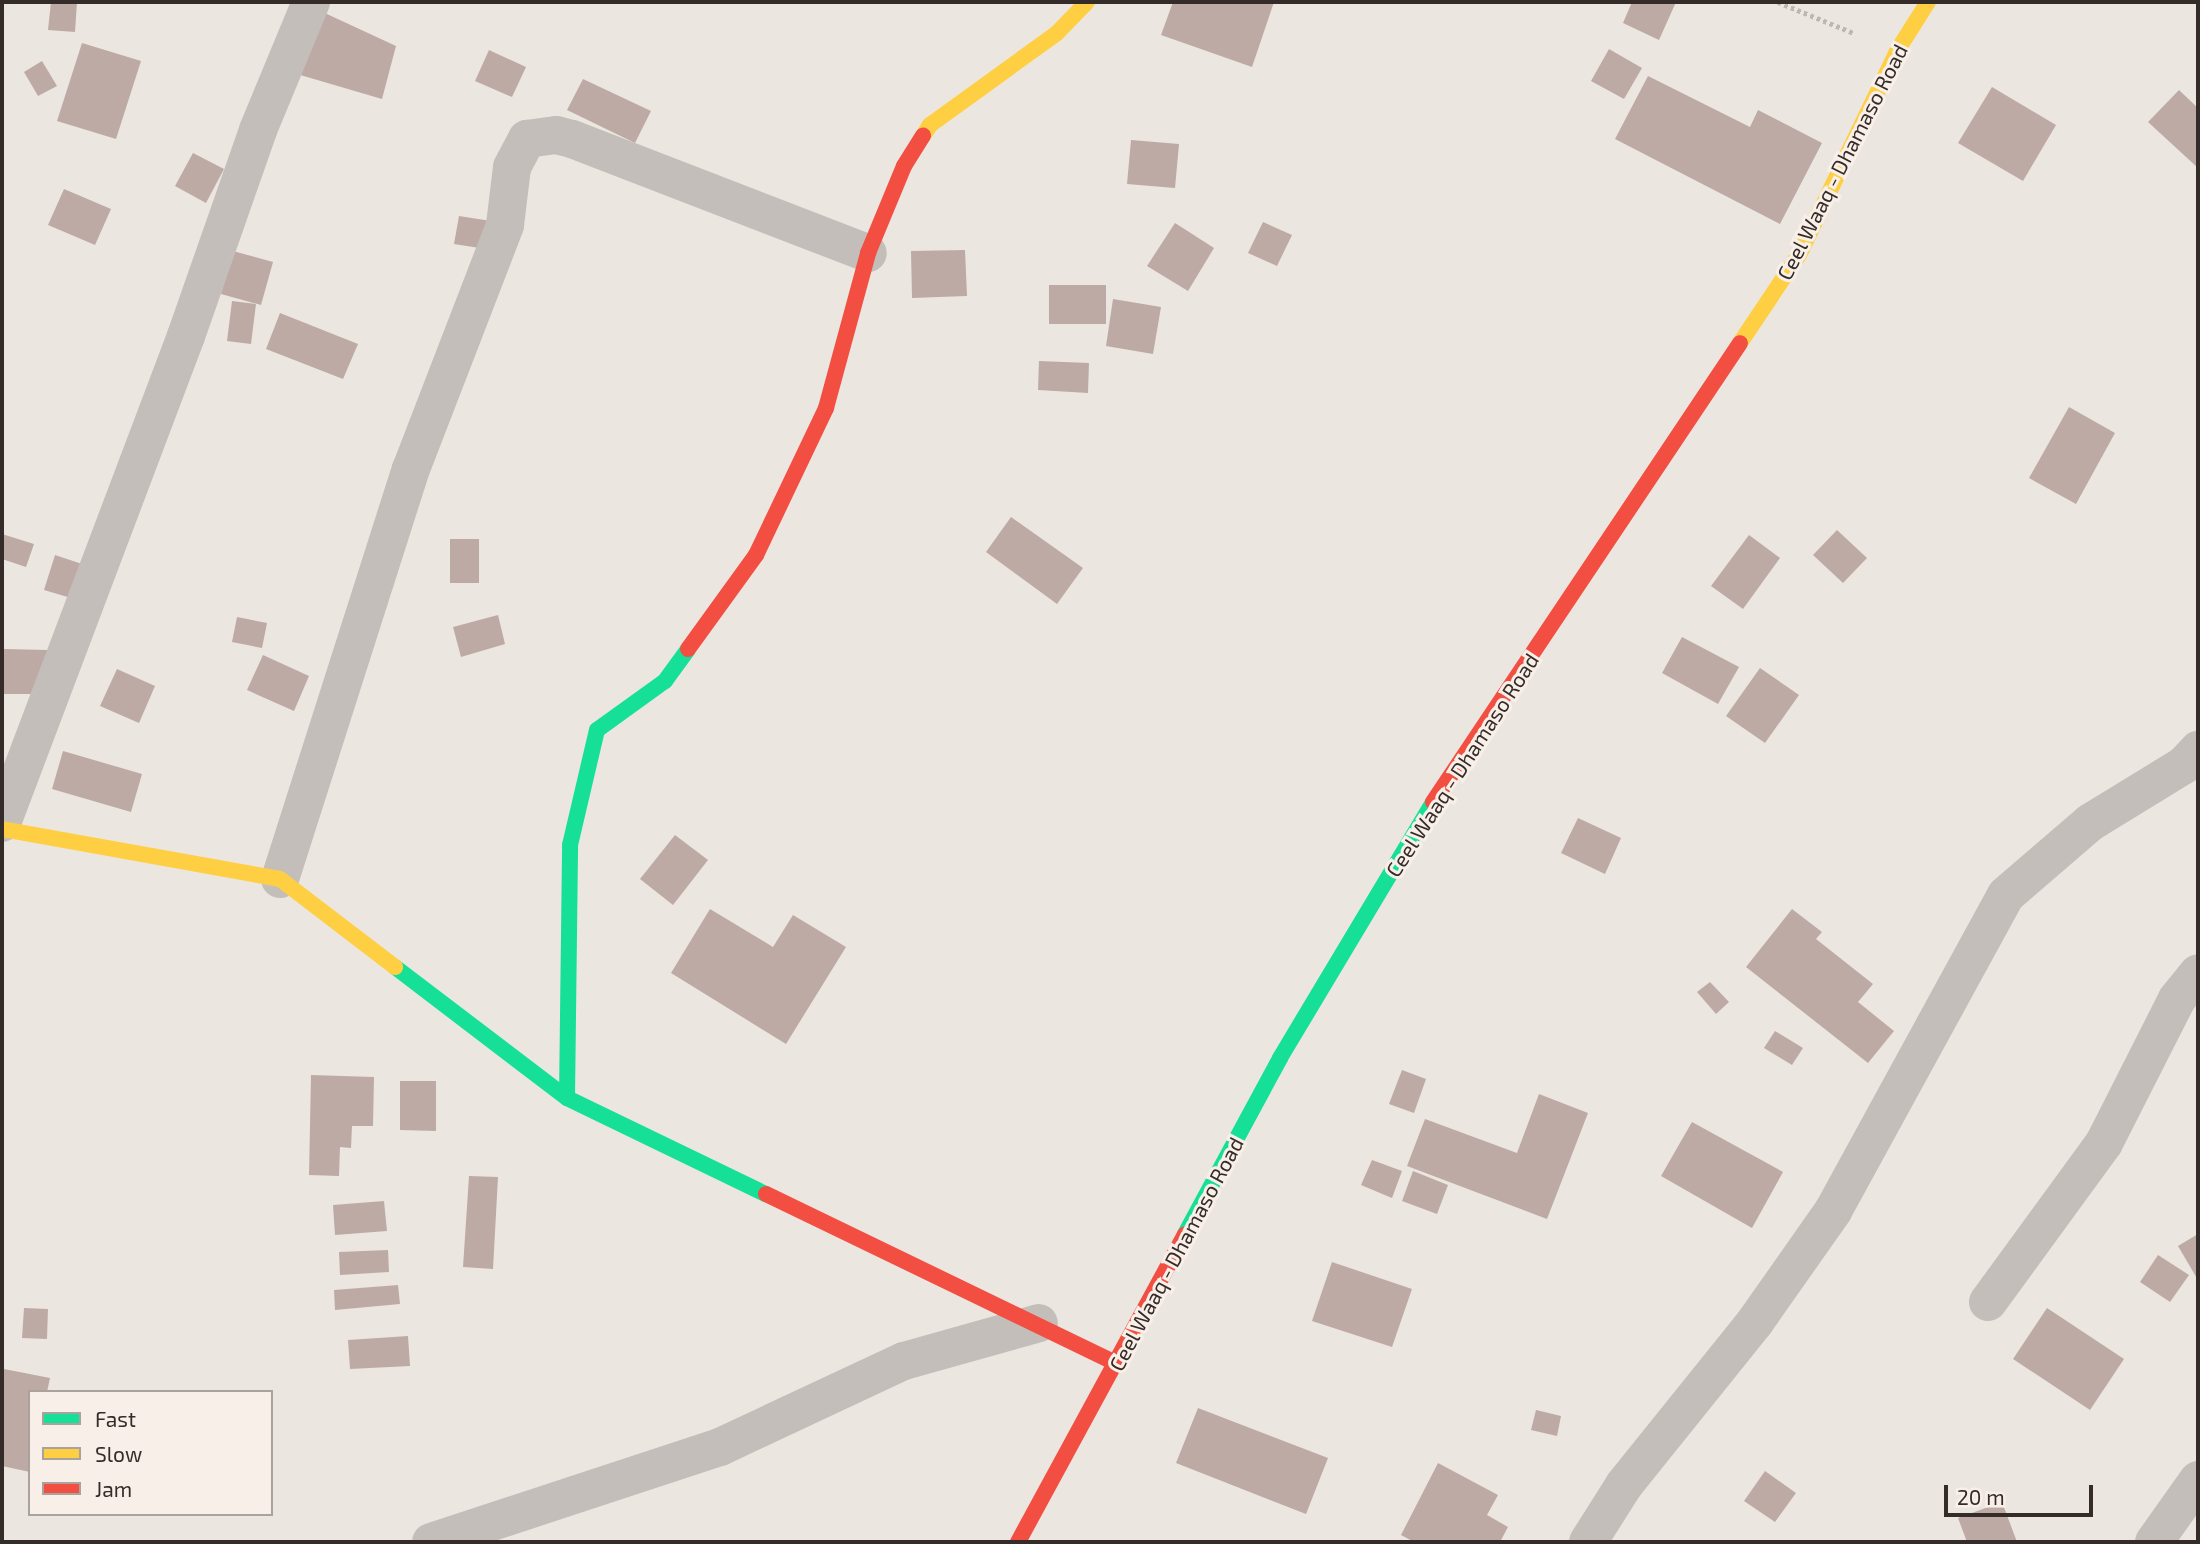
<!DOCTYPE html>
<html>
<head>
<meta charset="utf-8">
<style>
  body { margin:0 }
  #map { position:relative; width:2200px; height:1544px; overflow:hidden; background:#ece6e0; font-family:"Exo 2",sans-serif }
  div>[style] { position:absolute }
  .building>* { inset:0; background:#beaaa4 }
  .path>* { height:4.5px; margin-top:-2.25px; transform-origin:0; background:repeating-linear-gradient(90deg,#bdb7b3 0 3.5px,transparent 0 7px) }
  .street>* { height:38px; margin:-19px; padding:0 19px; transform-origin:19px; border-radius:19px; background:#c4beba }
  .fast>* { height:16px; margin:-8px; padding:0 8px; transform-origin:8px; border-radius:8px; background:#16e098 }
  .slow>* { height:16px; margin:-8px; padding:0 8px; transform-origin:8px; border-radius:8px; background:#ffcf43 }
  .jam>* { height:16px; margin:-8px; padding:0 8px; transform-origin:8px; border-radius:8px; background:#f24e42 }
  span { translate:-50% -50%; white-space:nowrap; text-align:center; line-height:1.15; -webkit-text-stroke:6px #f8f0e8; paint-order:stroke }
  .street-label { font-size:21px; color:#352c29 }
  .frame { position:absolute; inset:0; border:4px solid #352c29; pointer-events:none }
  .legend { position:absolute; left:28px; top:1390px; width:245px; height:126px; box-sizing:border-box; background:#f8f0e8; border:2px solid #aaa29c; margin:0; padding:9px 12px; list-style:none; font-size:21px; color:#352c29 }
  .legend li { display:flex; align-items:center; gap:14px; height:35px }
  .legend b { width:35px; border:2px solid #aaa29c }
  .scale { position:absolute; left:1944px; top:1485px; width:149px; height:32px; box-sizing:border-box; border:4px solid #352c29; border-top:0; padding-left:9px; font-size:21px; line-height:24px; white-space:nowrap; color:#352c29; -webkit-text-stroke:5px #f8f0e8; paint-order:stroke }
</style>
</head>
<body>
<div id="map">
  <div class="building">
    <i style="clip-path:polygon(51px 2px,77px 2px,75px 32px,48px 30px)"></i>
    <i style="clip-path:polygon(1173px 2px,1274px 2px,1252px 67px,1161px 35px)"></i>
    <i style="clip-path:polygon(1632px 2px,1676px 2px,1659px 40px,1623px 23px)"></i>
    <i style="clip-path:polygon(314px 8px,396px 46px,382px 99px,290px 72px)"></i>
    <i style="clip-path:polygon(82px 43px,141px 61px,116px 139px,57px 121px)"></i>
    <i style="clip-path:polygon(1609px 49px,1642px 68px,1624px 99px,1591px 81px)"></i>
    <i style="clip-path:polygon(489px 50px,526px 67px,512px 97px,475px 81px)"></i>
    <i style="clip-path:polygon(42px 61px,57px 86px,38px 96px,24px 72px)"></i>
    <i style="clip-path:polygon(1648px 76px,1750px 127px,1758px 110px,1822px 143px,1780px 224px,1615px 139px)"></i>
    <i style="clip-path:polygon(583px 79px,651px 111px,635px 143px,567px 110px)"></i>
    <i style="clip-path:polygon(1992px 87px,2056px 125px,2023px 181px,1958px 143px)"></i>
    <i style="clip-path:polygon(2179px 90px,2198px 108px,2198px 168px,2148px 122px)"></i>
    <i style="clip-path:polygon(1131px 140px,1179px 144px,1175px 188px,1127px 184px)"></i>
    <i style="clip-path:polygon(193px 153px,224px 169px,206px 203px,175px 186px)"></i>
    <i style="clip-path:polygon(64px 189px,111px 209px,95px 245px,48px 225px)"></i>
    <i style="clip-path:polygon(459px 216px,491px 221px,486px 249px,454px 244px)"></i>
    <i style="clip-path:polygon(1263px 222px,1292px 235px,1277px 266px,1248px 253px)"></i>
    <i style="clip-path:polygon(1175px 223px,1214px 248px,1188px 291px,1147px 266px)"></i>
    <i style="clip-path:polygon(965px 250px,967px 296px,912px 298px,911px 251px)"></i>
    <i style="clip-path:polygon(233px 251px,273px 262px,261px 305px,221px 294px)"></i>
    <i style="clip-path:polygon(1049px 285px,1106px 285px,1106px 324px,1049px 324px)"></i>
    <i style="clip-path:polygon(1113px 299px,1161px 307px,1153px 354px,1106px 346px)"></i>
    <i style="clip-path:polygon(232px 301px,256px 304px,251px 344px,227px 341px)"></i>
    <i style="clip-path:polygon(280px 313px,358px 344px,343px 379px,266px 349px)"></i>
    <i style="clip-path:polygon(1039px 361px,1089px 363px,1088px 393px,1038px 390px)"></i>
    <i style="clip-path:polygon(2069px 407px,2115px 433px,2076px 504px,2029px 478px)"></i>
    <i style="clip-path:polygon(1011px 517px,1083px 568px,1057px 604px,986px 552px)"></i>
    <i style="clip-path:polygon(1837px 530px,1867px 558px,1843px 583px,1813px 555px)"></i>
    <i style="clip-path:polygon(2px 534px,34px 544px,26px 567px,2px 559px)"></i>
    <i style="clip-path:polygon(1749px 535px,1780px 558px,1743px 609px,1711px 586px)"></i>
    <i style="clip-path:polygon(450px 539px,479px 539px,479px 583px,450px 583px)"></i>
    <i style="clip-path:polygon(55px 555px,82px 564px,71px 598px,44px 590px)"></i>
    <i style="clip-path:polygon(498px 615px,505px 644px,461px 657px,453px 627px)"></i>
    <i style="clip-path:polygon(237px 617px,267px 623px,262px 648px,232px 642px)"></i>
    <i style="clip-path:polygon(1682px 637px,1739px 667px,1718px 704px,1662px 673px)"></i>
    <i style="clip-path:polygon(4px 649px,48px 650px,47px 694px,3px 694px)"></i>
    <i style="clip-path:polygon(263px 655px,309px 676px,294px 711px,247px 690px)"></i>
    <i style="clip-path:polygon(1760px 668px,1799px 695px,1765px 743px,1726px 716px)"></i>
    <i style="clip-path:polygon(117px 669px,155px 686px,139px 723px,100px 706px)"></i>
    <i style="clip-path:polygon(63px 751px,142px 774px,131px 812px,52px 789px)"></i>
    <i style="clip-path:polygon(1578px 818px,1621px 838px,1605px 874px,1561px 853px)"></i>
    <i style="clip-path:polygon(675px 835px,708px 860px,673px 905px,640px 879px)"></i>
    <i style="clip-path:polygon(710px 909px,773px 947px,793px 915px,846px 947px,786px 1044px,671px 973px)"></i>
    <i style="clip-path:polygon(1792px 909px,1822px 932px,1816px 939px,1873px 984px,1858px 1002px,1894px 1031px,1868px 1063px,1746px 967px)"></i>
    <i style="clip-path:polygon(1710px 982px,1729px 1002px,1716px 1014px,1697px 992px)"></i>
    <i style="clip-path:polygon(1775px 1031px,1803px 1048px,1792px 1065px,1764px 1048px)"></i>
    <i style="clip-path:polygon(1402px 1070px,1426px 1079px,1414px 1113px,1389px 1104px)"></i>
    <i style="clip-path:polygon(311px 1075px,374px 1077px,373px 1126px,352px 1126px,351px 1148px,340px 1147px,339px 1176px,309px 1175px)"></i>
    <i style="clip-path:polygon(400px 1081px,436px 1081px,436px 1131px,400px 1130px)"></i>
    <i style="clip-path:polygon(1539px 1094px,1588px 1113px,1547px 1219px,1407px 1166px,1425px 1119px,1517px 1153px)"></i>
    <i style="clip-path:polygon(1692px 1122px,1783px 1172px,1752px 1228px,1661px 1176px)"></i>
    <i style="clip-path:polygon(1372px 1160px,1402px 1171px,1392px 1198px,1361px 1185px)"></i>
    <i style="clip-path:polygon(1413px 1171px,1448px 1185px,1437px 1214px,1402px 1201px)"></i>
    <i style="clip-path:polygon(469px 1176px,498px 1177px,493px 1269px,463px 1267px)"></i>
    <i style="clip-path:polygon(384px 1201px,387px 1231px,335px 1235px,333px 1205px)"></i>
    <i style="clip-path:polygon(2198px 1234px,2198px 1280px,2178px 1246px)"></i>
    <i style="clip-path:polygon(388px 1250px,389px 1272px,340px 1275px,339px 1252px)"></i>
    <i style="clip-path:polygon(2158px 1255px,2189px 1275px,2170px 1302px,2140px 1282px)"></i>
    <i style="clip-path:polygon(1332px 1262px,1412px 1289px,1392px 1347px,1312px 1321px)"></i>
    <i style="clip-path:polygon(398px 1285px,400px 1304px,335px 1310px,334px 1290px)"></i>
    <i style="clip-path:polygon(24px 1308px,48px 1309px,47px 1339px,22px 1338px)"></i>
    <i style="clip-path:polygon(2047px 1308px,2124px 1359px,2090px 1410px,2013px 1359px)"></i>
    <i style="clip-path:polygon(408px 1336px,410px 1366px,350px 1369px,348px 1340px)"></i>
    <i style="clip-path:polygon(4px 1369px,50px 1378px,47px 1392px,30px 1392px,30px 1472px,2px 1466px)"></i>
    <i style="clip-path:polygon(1198px 1408px,1328px 1458px,1306px 1514px,1176px 1463px)"></i>
    <i style="clip-path:polygon(1536px 1410px,1561px 1416px,1557px 1436px,1531px 1430px)"></i>
    <i style="clip-path:polygon(1438px 1463px,1498px 1495px,1487px 1515px,1508px 1527px,1500px 1542px,1414px 1542px,1401px 1535px)"></i>
    <i style="clip-path:polygon(1765px 1471px,1796px 1493px,1775px 1522px,1744px 1501px)"></i>
    <i style="clip-path:polygon(2002px 1502px,2017px 1542px,1967px 1542px,1958px 1518px)"></i>
  </div>
  <div class="path">
    <i style="left:1778px;top:2px;width:82px;rotate:22.2deg"></i>
  </div>
  <div class="street">
    <i style="left:2px;top:823px;width:521px;rotate:-69.3deg"></i>
    <i style="left:186px;top:336px;width:218px;rotate:-70.7deg"></i>
    <i style="left:258px;top:130px;width:139px;rotate:-67.5deg"></i>
    <i style="left:280px;top:879px;width:430px;rotate:-72.3deg"></i>
    <i style="left:411px;top:469px;width:261px;rotate:-68.9deg"></i>
    <i style="left:505px;top:225px;width:58px;rotate:-83.1deg"></i>
    <i style="left:512px;top:167px;width:32px;rotate:-62deg"></i>
    <i style="left:527px;top:139px;width:29px;rotate:-8deg"></i>
    <i style="left:556px;top:135px;width:16px;rotate:14deg"></i>
    <i style="left:572px;top:139px;width:317px;rotate:21.1deg"></i>
    <i style="left:1988px;top:1302px;width:197px;rotate:-53.9deg"></i>
    <i style="left:2104px;top:1143px;width:161px;rotate:-63.1deg"></i>
    <i style="left:2177px;top:999px;width:33px;rotate:-51deg"></i>
    <i style="left:431px;top:1542px;width:304px;rotate:-18.2deg"></i>
    <i style="left:720px;top:1447px;width:203px;rotate:-25.1deg"></i>
    <i style="left:904px;top:1361px;width:140px;rotate:-15.7deg"></i>
    <i style="left:1588px;top:1542px;width:67px;rotate:-57.7deg"></i>
    <i style="left:1624px;top:1485px;width:209px;rotate:-51.2deg"></i>
    <i style="left:1755px;top:1322px;width:136px;rotate:-54.9deg"></i>
    <i style="left:1833px;top:1211px;width:360px;rotate:-61.3deg"></i>
    <i style="left:2006px;top:895px;width:112px;rotate:-40.7deg"></i>
    <i style="left:2091px;top:822px;width:109px;rotate:-31.5deg"></i>
    <i style="left:2184px;top:765px;width:21px;rotate:-47deg"></i>
    <i style="left:2154px;top:1542px;width:76px;rotate:-54.6deg"></i>
  </div>
  <div class="fast">
    <i style="left:395px;top:967px;width:216px;rotate:37.3deg"></i>
    <i style="left:567px;top:1098px;width:221px;rotate:25.8deg"></i>
    <i style="left:567px;top:1098px;width:253px;rotate:-89.3deg"></i>
    <i style="left:570px;top:845px;width:118px;rotate:-76.8deg"></i>
    <i style="left:597px;top:730px;width:84px;rotate:-35.8deg"></i>
    <i style="left:665px;top:681px;width:39px;rotate:-54deg"></i>
    <i style="left:1185px;top:1234px;width:200px;rotate:-61.6deg"></i>
    <i style="left:1280px;top:1058px;width:298px;rotate:-59.1deg"></i>
  </div>
  <div class="slow">
    <i style="left:923px;top:136px;width:13px;rotate:-58deg"></i>
    <i style="left:930px;top:125px;width:157px;rotate:-35.9deg"></i>
    <i style="left:1057px;top:33px;width:43px;rotate:-45.9deg"></i>
    <i style="left:1740px;top:343px;width:106px;rotate:-56.2deg"></i>
    <i style="left:1799px;top:255px;width:226px;rotate:-64.3deg"></i>
    <i style="left:1897px;top:51px;width:58px;rotate:-57.7deg"></i>
    <i style="left:2px;top:829px;width:282px;rotate:10.2deg"></i>
    <i style="left:280px;top:879px;width:145px;rotate:37.4deg"></i>
  </div>
  <div class="jam">
    <i style="left:688px;top:649px;width:116px;rotate:-54.1deg"></i>
    <i style="left:756px;top:555px;width:163px;rotate:-64.5deg"></i>
    <i style="left:826px;top:408px;width:161px;rotate:-74.8deg"></i>
    <i style="left:868px;top:253px;width:94px;rotate:-67.5deg"></i>
    <i style="left:904px;top:166px;width:36px;rotate:-58deg"></i>
    <i style="left:1433px;top:802px;width:552px;rotate:-56.22deg"></i>
    <i style="left:766px;top:1194px;width:390px;rotate:25.8deg"></i>
    <i style="left:1018px;top:1542px;width:350px;rotate:-61.5deg"></i>
  </div>
  <div class="street-label">
    <span style="left:1842px;top:162px;rotate:-63deg">Ceel Waaq - Dhamaso Road</span>
    <span style="left:1462px;top:765px;rotate:-57deg">Ceel Waaq - Dhamaso Road</span>
    <span style="left:1176px;top:1254px;rotate:-62deg">Ceel Waaq - Dhamaso Road</span>
  </div>
  <div class="frame"></div>
  <ul class="legend">
  <li><b style="height:9px;background:#16e098"></b>Fast</li>
  <li><b style="height:9px;background:#ffcf43"></b>Slow</li>
  <li><b style="height:9px;background:#f24e42"></b>Jam</li>
  </ul>
  <div class="scale">20 m</div>
</div>
</body>
</html>
